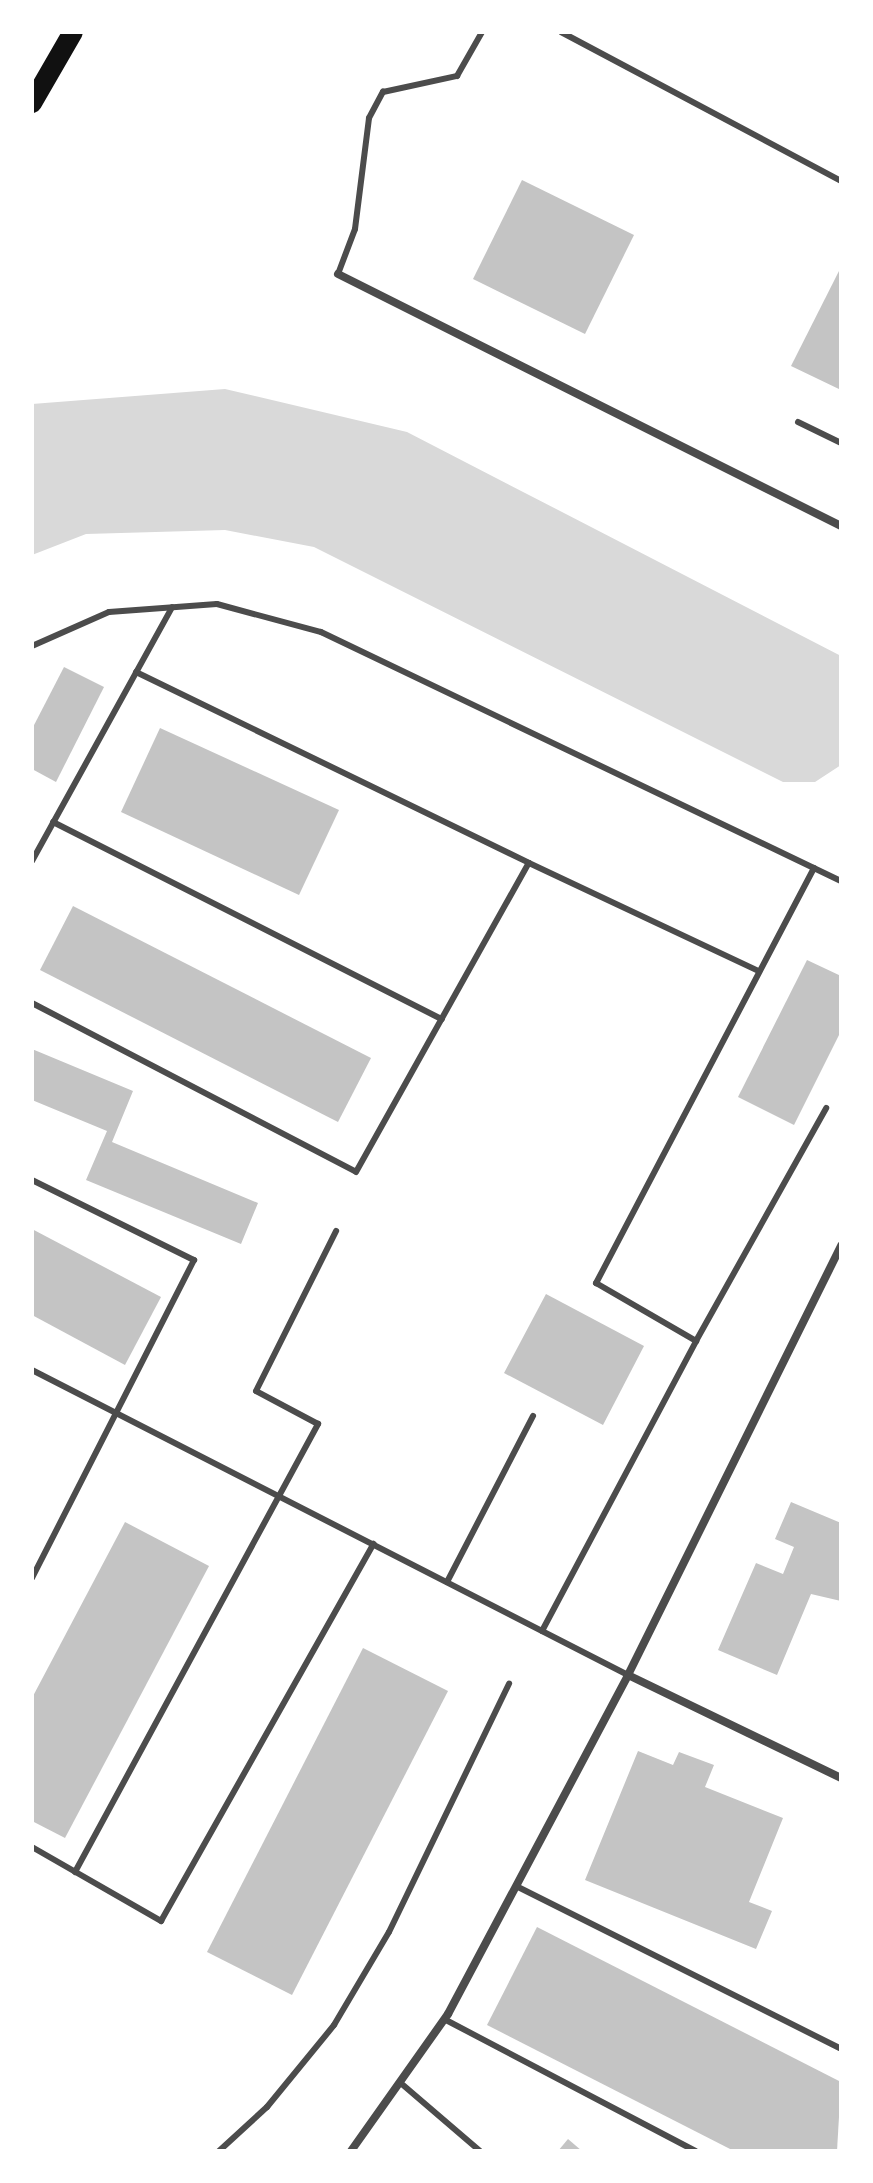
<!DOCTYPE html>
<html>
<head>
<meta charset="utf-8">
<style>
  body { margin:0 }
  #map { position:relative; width:873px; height:2183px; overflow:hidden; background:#fff; font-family:"Times New Roman",serif }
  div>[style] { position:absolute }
  .water>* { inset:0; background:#d9d9d9 }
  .building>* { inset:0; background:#c4c4c4 }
  .service>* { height:6px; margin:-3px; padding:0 3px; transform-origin:3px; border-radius:3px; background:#4c4c4c }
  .minor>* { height:8px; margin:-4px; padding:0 4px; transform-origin:4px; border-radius:4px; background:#4c4c4c }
  .primary>* { height:20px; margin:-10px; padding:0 10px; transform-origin:10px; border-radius:10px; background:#111 }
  span { translate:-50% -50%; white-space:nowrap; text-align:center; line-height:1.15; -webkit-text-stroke:7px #fff; paint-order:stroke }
  .frame { position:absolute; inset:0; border:34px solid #fff; pointer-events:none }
</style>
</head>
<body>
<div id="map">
  <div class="water">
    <i style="clip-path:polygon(225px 389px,407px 432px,841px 656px,841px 765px,815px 782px,783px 782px,314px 547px,225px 530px,86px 534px,32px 555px,32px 404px)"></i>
  </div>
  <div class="building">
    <i style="clip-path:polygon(522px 180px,634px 235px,585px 334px,473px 279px)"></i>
    <i style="clip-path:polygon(841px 267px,841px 390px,791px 366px)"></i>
    <i style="clip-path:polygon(64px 667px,104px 687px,56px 782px,32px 769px,32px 729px)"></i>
    <i style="clip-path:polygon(160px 728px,339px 810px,299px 895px,121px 812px)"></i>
    <i style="clip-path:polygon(73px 906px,371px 1058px,338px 1122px,40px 970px)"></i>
    <i style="clip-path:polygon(807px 960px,841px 976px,841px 1031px,794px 1125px,738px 1097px)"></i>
    <i style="clip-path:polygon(32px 1049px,133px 1091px,112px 1142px,258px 1203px,241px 1244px,86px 1180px,107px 1131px,32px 1100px)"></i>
    <i style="clip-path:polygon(32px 1229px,161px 1297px,125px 1365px,32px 1315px)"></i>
    <i style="clip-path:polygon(546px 1294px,644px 1346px,603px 1425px,504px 1373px)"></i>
    <i style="clip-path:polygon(791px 1502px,841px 1523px,841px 1601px,811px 1594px,777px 1675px,718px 1650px,756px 1563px,783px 1574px,794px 1547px,775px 1539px)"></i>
    <i style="clip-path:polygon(125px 1522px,209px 1566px,65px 1838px,32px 1821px,32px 1698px)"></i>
    <i style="clip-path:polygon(363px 1648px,448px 1691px,292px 1995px,207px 1952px)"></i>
    <i style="clip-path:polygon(638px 1751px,673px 1765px,679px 1752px,714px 1765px,705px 1787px,783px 1818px,749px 1902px,772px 1911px,756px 1949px,585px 1880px)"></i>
    <i style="clip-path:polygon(537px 1927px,841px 2082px,837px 2151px,734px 2151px,487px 2025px)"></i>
    <i style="clip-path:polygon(568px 2139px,582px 2151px,558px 2151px)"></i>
  </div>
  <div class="service">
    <i style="left:561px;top:32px;width:317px;rotate:28deg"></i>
    <i style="left:338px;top:274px;width:48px;rotate:-69.3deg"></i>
    <i style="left:355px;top:229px;width:112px;rotate:-82.8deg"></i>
    <i style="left:369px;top:118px;width:30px;rotate:-62deg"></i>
    <i style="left:383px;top:92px;width:76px;rotate:-12.2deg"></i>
    <i style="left:457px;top:76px;width:51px;rotate:-60.4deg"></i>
    <i style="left:798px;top:422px;width:48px;rotate:26deg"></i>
    <i style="left:32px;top:646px;width:84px;rotate:-23.8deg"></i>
    <i style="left:109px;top:612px;width:108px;rotate:-4.2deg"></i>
    <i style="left:217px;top:604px;width:108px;rotate:15.1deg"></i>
    <i style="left:321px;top:632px;width:577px;rotate:25.59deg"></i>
    <i style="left:136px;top:672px;width:437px;rotate:25.9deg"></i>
    <i style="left:53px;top:822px;width:436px;rotate:26.9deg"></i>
    <i style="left:32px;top:861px;width:290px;rotate:-61.1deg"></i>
    <i style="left:814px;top:868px;width:469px;rotate:117.7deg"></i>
    <i style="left:596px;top:1283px;width:116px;rotate:30.1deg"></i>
    <i style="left:696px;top:1341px;width:267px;rotate:-60.8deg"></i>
    <i style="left:32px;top:1003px;width:365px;rotate:27.5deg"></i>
    <i style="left:356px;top:1172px;width:354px;rotate:-60.8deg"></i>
    <i style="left:529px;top:863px;width:254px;rotate:25.2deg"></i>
    <i style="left:32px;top:1180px;width:181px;rotate:26.3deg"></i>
    <i style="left:194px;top:1260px;width:357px;rotate:117deg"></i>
    <i style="left:32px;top:1370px;width:670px;rotate:27.1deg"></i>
    <i style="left:447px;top:1582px;width:187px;rotate:-62.6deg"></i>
    <i style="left:542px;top:1631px;width:328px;rotate:-62deg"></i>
    <i style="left:32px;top:1847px;width:149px;rotate:29.8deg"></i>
    <i style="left:161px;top:1921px;width:433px;rotate:-60.6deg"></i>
    <i style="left:75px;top:1872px;width:510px;rotate:-61.52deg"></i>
    <i style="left:318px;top:1424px;width:70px;rotate:-152deg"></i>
    <i style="left:256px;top:1391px;width:179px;rotate:-63.4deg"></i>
    <i style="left:516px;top:1886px;width:364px;rotate:26.6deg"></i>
    <i style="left:444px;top:2019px;width:284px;rotate:27.7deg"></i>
    <i style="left:403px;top:2085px;width:101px;rotate:40.6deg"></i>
    <i style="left:219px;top:2151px;width:65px;rotate:-42.5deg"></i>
    <i style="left:267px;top:2107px;width:106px;rotate:-50.7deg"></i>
    <i style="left:334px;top:2025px;width:108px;rotate:-59.4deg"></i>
    <i style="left:389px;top:1932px;width:276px;rotate:-64.2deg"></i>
  </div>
  <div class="minor">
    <i style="left:338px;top:274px;width:563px;rotate:26.61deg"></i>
    <i style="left:628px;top:1675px;width:237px;rotate:25.8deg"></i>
    <i style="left:351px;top:2151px;width:168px;rotate:-54.7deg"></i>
    <i style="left:448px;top:2014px;width:384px;rotate:-62deg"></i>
    <i style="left:628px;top:1675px;width:480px;rotate:-63.6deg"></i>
  </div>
  <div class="primary">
    <i style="left:32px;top:103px;width:82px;rotate:-60deg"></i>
  </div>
  <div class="frame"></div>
</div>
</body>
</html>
